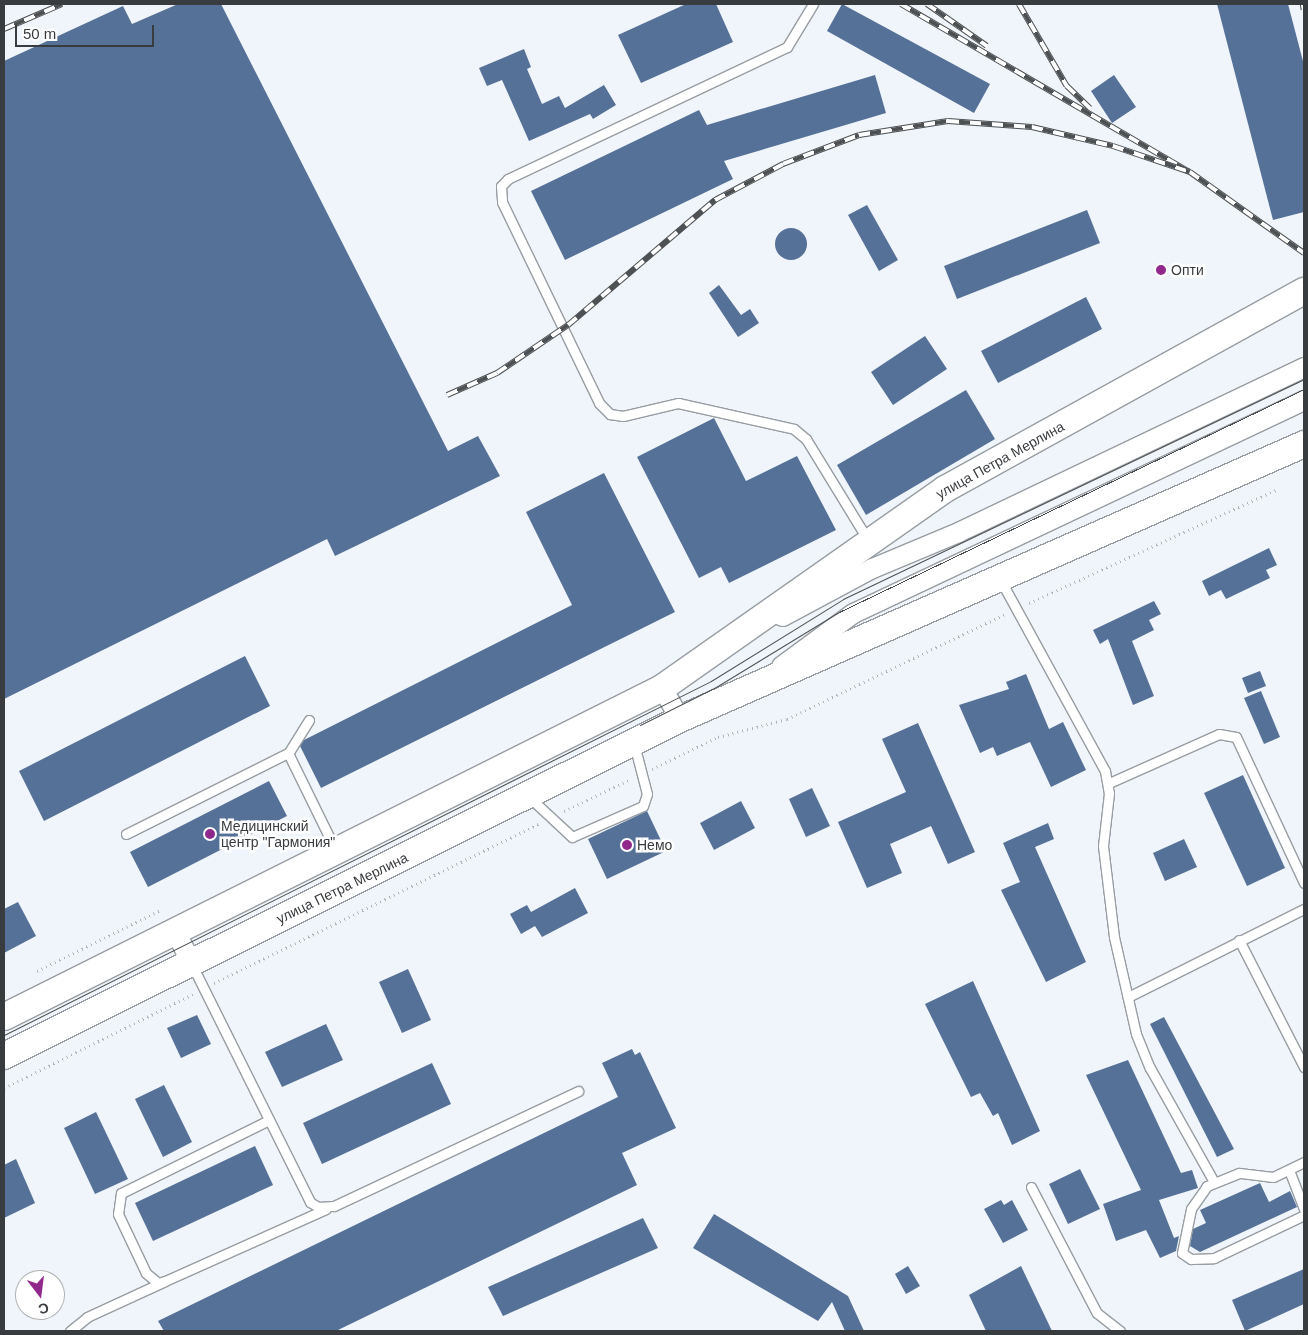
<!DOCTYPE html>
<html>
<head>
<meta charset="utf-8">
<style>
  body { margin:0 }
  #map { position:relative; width:1308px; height:1335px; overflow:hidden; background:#eff5fa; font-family:Arial,sans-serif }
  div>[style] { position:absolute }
  .building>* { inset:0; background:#567197 }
  .round { border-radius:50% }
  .path>* { height:3px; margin-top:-1.5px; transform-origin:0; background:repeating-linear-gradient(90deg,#afb4b8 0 1px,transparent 0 5px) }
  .roads { filter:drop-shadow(1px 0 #979da2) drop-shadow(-1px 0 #979da2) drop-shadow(0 1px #979da2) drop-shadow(0 -1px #979da2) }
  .lane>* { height:9px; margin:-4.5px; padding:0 4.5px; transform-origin:4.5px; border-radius:4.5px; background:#fff }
  .street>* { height:19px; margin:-9.5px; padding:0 9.5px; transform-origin:9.5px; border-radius:9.5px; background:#fff }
  .secondary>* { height:26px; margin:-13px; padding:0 13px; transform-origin:13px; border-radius:13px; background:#fff }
  .tram>* { height:1px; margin:-0.5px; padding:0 0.5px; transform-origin:0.5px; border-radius:0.5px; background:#4e5153 }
  .rail>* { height:5.5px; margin-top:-2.75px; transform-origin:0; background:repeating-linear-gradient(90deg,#fff 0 11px,#4e5153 0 22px); box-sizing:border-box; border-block:1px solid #4e5153 }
  .dots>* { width:14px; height:14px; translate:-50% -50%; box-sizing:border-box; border:2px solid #fff; border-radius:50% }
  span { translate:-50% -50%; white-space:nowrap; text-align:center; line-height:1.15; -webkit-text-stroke:5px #fff; paint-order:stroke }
  .poi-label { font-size:14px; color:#393c3e }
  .left { translate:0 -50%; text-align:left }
  .street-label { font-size:14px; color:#393c3e }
  .frame { position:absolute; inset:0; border:5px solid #393c3e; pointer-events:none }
  .north { position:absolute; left:15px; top:1270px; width:50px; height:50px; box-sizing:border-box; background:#fff; border:1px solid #b0b1b2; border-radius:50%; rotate:165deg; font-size:14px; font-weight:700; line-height:20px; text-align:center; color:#393c3e }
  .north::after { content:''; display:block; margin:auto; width:18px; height:22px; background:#91298d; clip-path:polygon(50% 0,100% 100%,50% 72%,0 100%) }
  .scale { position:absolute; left:15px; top:25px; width:139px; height:22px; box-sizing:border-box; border:2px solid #393c3e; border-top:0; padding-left:6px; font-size:15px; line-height:18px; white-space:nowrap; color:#393c3e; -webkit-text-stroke:4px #fff; paint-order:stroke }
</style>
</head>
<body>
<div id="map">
  <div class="building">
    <i style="clip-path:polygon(178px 4px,221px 4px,448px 451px,478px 436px,500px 476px,335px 556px,327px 539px,4px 699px,4px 61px,123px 6px,132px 24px)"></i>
    <i style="clip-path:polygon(686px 4px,716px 4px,733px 42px,641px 83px,618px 35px)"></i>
    <i style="clip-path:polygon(842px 4px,990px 84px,974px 113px,827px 31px)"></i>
    <i style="clip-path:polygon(1217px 4px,1288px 4px,1304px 65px,1304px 212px,1273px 220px)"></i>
    <i style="clip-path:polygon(524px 49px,531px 67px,527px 69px,542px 104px,559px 96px,565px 108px,604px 85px,616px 105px,593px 119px,590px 114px,529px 141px,502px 80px,487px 86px,479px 68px)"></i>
    <i style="clip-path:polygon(875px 75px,886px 113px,724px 161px,733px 179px,565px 260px,531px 191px,699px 110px,707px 125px)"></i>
    <i style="clip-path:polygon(1114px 75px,1136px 107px,1112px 123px,1091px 91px)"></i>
    <i style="clip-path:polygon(867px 205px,898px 260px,879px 271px,848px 215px)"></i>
    <i style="clip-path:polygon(1087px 210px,1100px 243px,957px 299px,944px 266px)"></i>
    <i class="round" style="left:775px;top:228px;width:32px;height:32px"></i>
    <i style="clip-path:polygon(719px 285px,741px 315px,750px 309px,759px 323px,738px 337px,709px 293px)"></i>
    <i style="clip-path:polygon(1086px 297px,1102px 329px,998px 383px,981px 351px)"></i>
    <i style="clip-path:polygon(925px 336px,947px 369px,893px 405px,871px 372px)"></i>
    <i style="clip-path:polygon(966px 390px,995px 439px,866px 515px,837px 465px)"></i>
    <i style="clip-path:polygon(714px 418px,746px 481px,797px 456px,836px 530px,729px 583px,721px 567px,699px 578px,637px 457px)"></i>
    <i style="clip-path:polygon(604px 473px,675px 612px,321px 788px,300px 746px,304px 740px,572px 605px,526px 512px)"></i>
    <i style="clip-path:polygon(1269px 548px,1277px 565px,1266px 570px,1270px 578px,1226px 599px,1221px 590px,1209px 596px,1202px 581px)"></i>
    <i style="clip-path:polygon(1154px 601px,1161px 614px,1149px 620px,1154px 630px,1132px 641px,1154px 696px,1133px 705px,1108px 639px,1100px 644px,1093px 630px)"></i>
    <i style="clip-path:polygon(245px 656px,270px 706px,44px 821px,19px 771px)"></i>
    <i style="clip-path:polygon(1260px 671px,1266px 686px,1248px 693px,1242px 678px)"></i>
    <i style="clip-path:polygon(1026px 674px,1049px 729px,1063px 722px,1086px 770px,1051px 787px,1030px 742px,997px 756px,993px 747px,980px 753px,959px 705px,1009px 689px,1006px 682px)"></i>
    <i style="clip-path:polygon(1261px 691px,1280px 737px,1264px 744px,1244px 698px)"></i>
    <i style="clip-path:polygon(918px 723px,975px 852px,948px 864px,931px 826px,890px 844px,902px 873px,867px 888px,838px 822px,906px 792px,882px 739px)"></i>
    <i style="clip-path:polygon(1243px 775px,1285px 868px,1247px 886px,1204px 793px)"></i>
    <i style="clip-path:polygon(269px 781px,287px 816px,148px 887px,130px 852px)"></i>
    <i style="clip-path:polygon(812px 788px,830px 826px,806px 837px,789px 799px)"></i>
    <i style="clip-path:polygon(741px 801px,755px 828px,714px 850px,700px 823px)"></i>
    <i style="clip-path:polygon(647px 811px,666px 851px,607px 879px,588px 839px)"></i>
    <i style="clip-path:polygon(1048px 823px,1054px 839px,1035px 847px,1086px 962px,1046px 982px,1001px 890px,1020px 882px,1003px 843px)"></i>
    <i style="clip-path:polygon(1184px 839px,1197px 867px,1165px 881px,1153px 853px)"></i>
    <i style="clip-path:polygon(575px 888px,588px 913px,542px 937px,535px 926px,521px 934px,510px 914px,527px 905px,531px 912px)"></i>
    <i style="clip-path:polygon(18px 902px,36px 936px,4px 953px,4px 909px)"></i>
    <i style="clip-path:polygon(408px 969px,431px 1020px,402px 1033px,379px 982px)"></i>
    <i style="clip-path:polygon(973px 981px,1040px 1131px,1012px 1145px,998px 1113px,993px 1116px,980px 1093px,971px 1097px,925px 1004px)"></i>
    <i style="clip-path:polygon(197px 1015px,211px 1044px,181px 1058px,167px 1028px)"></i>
    <i style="clip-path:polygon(1164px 1017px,1234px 1149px,1217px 1157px,1150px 1024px)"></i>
    <i style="clip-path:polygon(326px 1024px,343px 1060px,282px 1087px,265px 1052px)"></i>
    <i style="clip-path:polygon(632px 1049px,635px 1055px,640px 1052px,676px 1128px,622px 1153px,637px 1185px,336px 1331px,164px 1331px,158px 1321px,618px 1097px,602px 1063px)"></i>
    <i style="clip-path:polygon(1128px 1060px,1181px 1173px,1192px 1170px,1198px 1188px,1159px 1200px,1174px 1238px,1179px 1236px,1176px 1251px,1160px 1258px,1146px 1230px,1116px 1241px,1103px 1204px,1141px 1190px,1086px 1075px)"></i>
    <i style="clip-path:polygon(432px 1063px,451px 1104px,322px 1164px,303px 1123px)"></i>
    <i style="clip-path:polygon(164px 1085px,192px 1142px,163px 1157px,135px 1099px)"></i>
    <i style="clip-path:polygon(96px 1112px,128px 1179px,95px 1194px,64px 1128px)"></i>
    <i style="clip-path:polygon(255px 1146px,273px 1185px,153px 1241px,135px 1203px)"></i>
    <i style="clip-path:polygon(16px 1159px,35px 1203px,4px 1218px,4px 1165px)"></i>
    <i style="clip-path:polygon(1080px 1169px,1100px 1209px,1068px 1224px,1049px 1184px)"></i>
    <i style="clip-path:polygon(1260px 1183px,1269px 1202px,1290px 1191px,1297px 1207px,1200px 1252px,1190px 1246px,1193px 1229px,1206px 1223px,1200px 1210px)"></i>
    <i style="clip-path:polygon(1001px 1200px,1004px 1205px,1012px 1200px,1028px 1230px,1003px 1243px,984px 1209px)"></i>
    <i style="clip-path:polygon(714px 1214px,848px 1296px,864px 1331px,845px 1331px,832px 1302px,818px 1321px,693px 1248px)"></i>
    <i style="clip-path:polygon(643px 1218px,658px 1248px,503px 1316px,488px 1287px)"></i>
    <i style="clip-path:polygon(908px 1266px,920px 1286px,906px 1294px,895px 1274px)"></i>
    <i style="clip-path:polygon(1021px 1266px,1052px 1331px,986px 1331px,969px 1295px)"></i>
    <i style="clip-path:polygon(1304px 1269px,1304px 1304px,1245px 1331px,1232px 1300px)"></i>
  </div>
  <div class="path">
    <i style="left:1029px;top:603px;width:272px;rotate:-24.6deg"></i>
    <i style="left:652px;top:769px;width:73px;rotate:-25.9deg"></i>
    <i style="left:718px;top:737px;width:71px;rotate:-14.6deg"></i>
    <i style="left:787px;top:719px;width:242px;rotate:-25.7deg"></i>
    <i style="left:564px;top:811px;width:74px;rotate:-25.5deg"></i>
    <i style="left:37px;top:971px;width:136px;rotate:-26.2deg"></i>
    <i style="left:214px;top:983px;width:362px;rotate:-26.1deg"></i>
    <i style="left:4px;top:1088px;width:211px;rotate:-26.4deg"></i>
  </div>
  <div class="roads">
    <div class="lane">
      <i style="left:813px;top:4px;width:50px;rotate:121.2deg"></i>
      <i style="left:787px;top:47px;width:309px;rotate:154.7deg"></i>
      <i style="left:508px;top:179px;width:10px;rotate:135deg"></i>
      <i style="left:501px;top:186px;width:16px;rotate:86deg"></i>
      <i style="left:502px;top:202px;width:223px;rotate:64.2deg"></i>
      <i style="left:599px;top:403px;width:16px;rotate:45deg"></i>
      <i style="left:610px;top:414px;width:13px;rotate:9deg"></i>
      <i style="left:623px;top:416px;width:57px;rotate:-13.3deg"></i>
      <i style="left:678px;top:403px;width:119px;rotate:12.6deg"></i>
      <i style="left:794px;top:429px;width:16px;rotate:40deg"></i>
      <i style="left:806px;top:439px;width:119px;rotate:58.5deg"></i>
      <i style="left:1001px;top:581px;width:217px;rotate:61.3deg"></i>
      <i style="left:1105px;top:771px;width:22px;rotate:80deg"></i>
      <i style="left:1109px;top:793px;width:53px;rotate:96.5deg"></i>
      <i style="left:1103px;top:846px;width:92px;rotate:83.1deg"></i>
      <i style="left:1114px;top:937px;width:99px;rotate:77.2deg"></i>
      <i style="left:1136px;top:1034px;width:37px;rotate:68deg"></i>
      <i style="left:1150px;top:1068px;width:131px;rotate:60.7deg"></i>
      <i style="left:309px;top:720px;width:39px;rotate:122deg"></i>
      <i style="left:288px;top:753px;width:107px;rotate:63.9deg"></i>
      <i style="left:1109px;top:783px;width:120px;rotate:-24deg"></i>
      <i style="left:1219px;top:734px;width:17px;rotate:10deg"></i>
      <i style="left:1236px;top:737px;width:161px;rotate:65deg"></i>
      <i style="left:529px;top:797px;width:59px;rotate:42.9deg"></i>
      <i style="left:572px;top:837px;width:77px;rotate:-23.6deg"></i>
      <i style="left:643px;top:806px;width:13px;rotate:-72deg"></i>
      <i style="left:647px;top:794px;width:52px;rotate:-104.6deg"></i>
      <i style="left:126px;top:834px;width:181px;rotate:-26.6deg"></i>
      <i style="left:1239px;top:940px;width:143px;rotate:62.9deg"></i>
      <i style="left:192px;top:965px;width:265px;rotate:63.5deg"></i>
      <i style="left:310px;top:1202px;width:9px;rotate:32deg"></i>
      <i style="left:318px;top:1207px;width:16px;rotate:-4deg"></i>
      <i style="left:334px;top:1206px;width:270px;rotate:-25.2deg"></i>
      <i style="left:1128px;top:997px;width:197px;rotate:-26.6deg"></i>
      <i style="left:269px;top:1120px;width:165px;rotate:153.7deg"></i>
      <i style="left:121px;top:1193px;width:21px;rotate:98deg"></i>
      <i style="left:118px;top:1214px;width:65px;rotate:64.6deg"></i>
      <i style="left:146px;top:1273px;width:16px;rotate:40deg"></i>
      <i style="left:158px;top:1283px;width:7px;rotate:-16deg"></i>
      <i style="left:165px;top:1281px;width:176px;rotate:-24.1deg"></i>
      <i style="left:1304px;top:1162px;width:34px;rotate:154deg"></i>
      <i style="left:1273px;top:1177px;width:34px;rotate:-173deg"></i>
      <i style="left:1239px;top:1173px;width:35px;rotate:158deg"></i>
      <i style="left:1207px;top:1186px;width:28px;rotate:125deg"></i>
      <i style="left:1191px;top:1209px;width:45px;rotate:101.6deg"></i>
      <i style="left:1182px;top:1253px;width:11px;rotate:34deg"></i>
      <i style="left:1191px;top:1259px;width:23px;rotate:-2deg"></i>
      <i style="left:1214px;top:1258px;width:100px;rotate:-25.5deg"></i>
      <i style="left:1289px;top:1170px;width:42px;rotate:69deg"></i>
      <i style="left:1031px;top:1187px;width:142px;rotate:62.4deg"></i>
      <i style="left:1097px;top:1313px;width:29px;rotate:38deg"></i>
      <i style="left:70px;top:1331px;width:22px;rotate:-39deg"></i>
      <i style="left:87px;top:1317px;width:84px;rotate:-24.7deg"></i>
    </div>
    <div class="street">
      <i style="left:782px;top:616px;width:102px;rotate:-28.1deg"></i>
      <i style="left:872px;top:568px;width:93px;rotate:-22.7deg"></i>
      <i style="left:958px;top:532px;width:383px;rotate:-25.5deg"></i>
      <i style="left:781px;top:666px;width:89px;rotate:-36.4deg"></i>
      <i style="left:853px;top:613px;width:499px;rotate:-25.3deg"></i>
      <i style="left:662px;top:688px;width:36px;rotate:60deg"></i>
      <i style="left:175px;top:931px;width:35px;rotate:63deg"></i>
    </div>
    <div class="secondary">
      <i style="left:4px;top:1017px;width:736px;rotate:-26.57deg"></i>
      <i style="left:662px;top:688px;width:346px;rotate:-35.1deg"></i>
      <i style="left:945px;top:489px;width:410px;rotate:-28.9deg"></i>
      <i style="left:4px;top:1056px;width:755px;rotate:-26.5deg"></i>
      <i style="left:680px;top:719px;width:682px;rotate:-23.78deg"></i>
    </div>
  </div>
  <div class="tram">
    <i style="left:640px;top:725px;width:85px;rotate:-26.6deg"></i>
    <i style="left:716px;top:687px;width:144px;rotate:-31.4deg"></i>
    <i style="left:839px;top:612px;width:516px;rotate:-25.62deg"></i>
    <i style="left:4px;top:1035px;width:791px;rotate:-26.6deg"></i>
    <i style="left:711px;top:681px;width:155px;rotate:-31.8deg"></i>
    <i style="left:843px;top:599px;width:511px;rotate:-25.51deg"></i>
  </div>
  <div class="rail">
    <i style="left:901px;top:4px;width:334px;rotate:30.2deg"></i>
    <i style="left:1190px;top:172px;width:140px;rotate:35.4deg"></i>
    <i style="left:927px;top:4px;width:73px;rotate:35deg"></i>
    <i style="left:1019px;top:4px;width:95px;rotate:59.7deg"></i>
    <i style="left:1067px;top:86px;width:32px;rotate:44deg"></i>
    <i style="left:1303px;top:4px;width:6px;rotate:81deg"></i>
    <i style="left:4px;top:29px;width:63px;rotate:-23.3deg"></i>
    <i style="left:447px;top:395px;width:55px;rotate:-23.7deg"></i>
    <i style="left:497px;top:373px;width:86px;rotate:-34.1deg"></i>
    <i style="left:568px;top:325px;width:193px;rotate:-40.4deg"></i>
    <i style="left:715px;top:200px;width:77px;rotate:-27.9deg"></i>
    <i style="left:783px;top:164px;width:81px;rotate:-20.9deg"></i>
    <i style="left:859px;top:135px;width:90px;rotate:-8.9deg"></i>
    <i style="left:948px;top:121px;width:84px;rotate:4.1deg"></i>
    <i style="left:1032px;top:127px;width:83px;rotate:13.2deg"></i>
    <i style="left:1113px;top:146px;width:81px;rotate:18.7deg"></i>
  </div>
  <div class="dots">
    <i style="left:1161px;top:270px;background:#91298d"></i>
    <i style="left:210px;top:834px;background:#91298d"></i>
    <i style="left:627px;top:845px;background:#91298d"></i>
  </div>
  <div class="poi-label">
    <span class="left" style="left:1171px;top:270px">Опти</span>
    <span class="left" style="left:221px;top:834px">Медицинский<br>центр "Гармония"</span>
    <span class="left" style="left:637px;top:845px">Немо</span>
  </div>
  <div class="street-label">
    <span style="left:1000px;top:460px;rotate:-29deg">улица Петра Мерлина</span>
    <span style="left:342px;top:888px;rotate:-26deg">улица Петра Мерлина</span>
  </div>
  <div class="frame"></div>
  <div class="north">С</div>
  <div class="scale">50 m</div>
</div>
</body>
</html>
